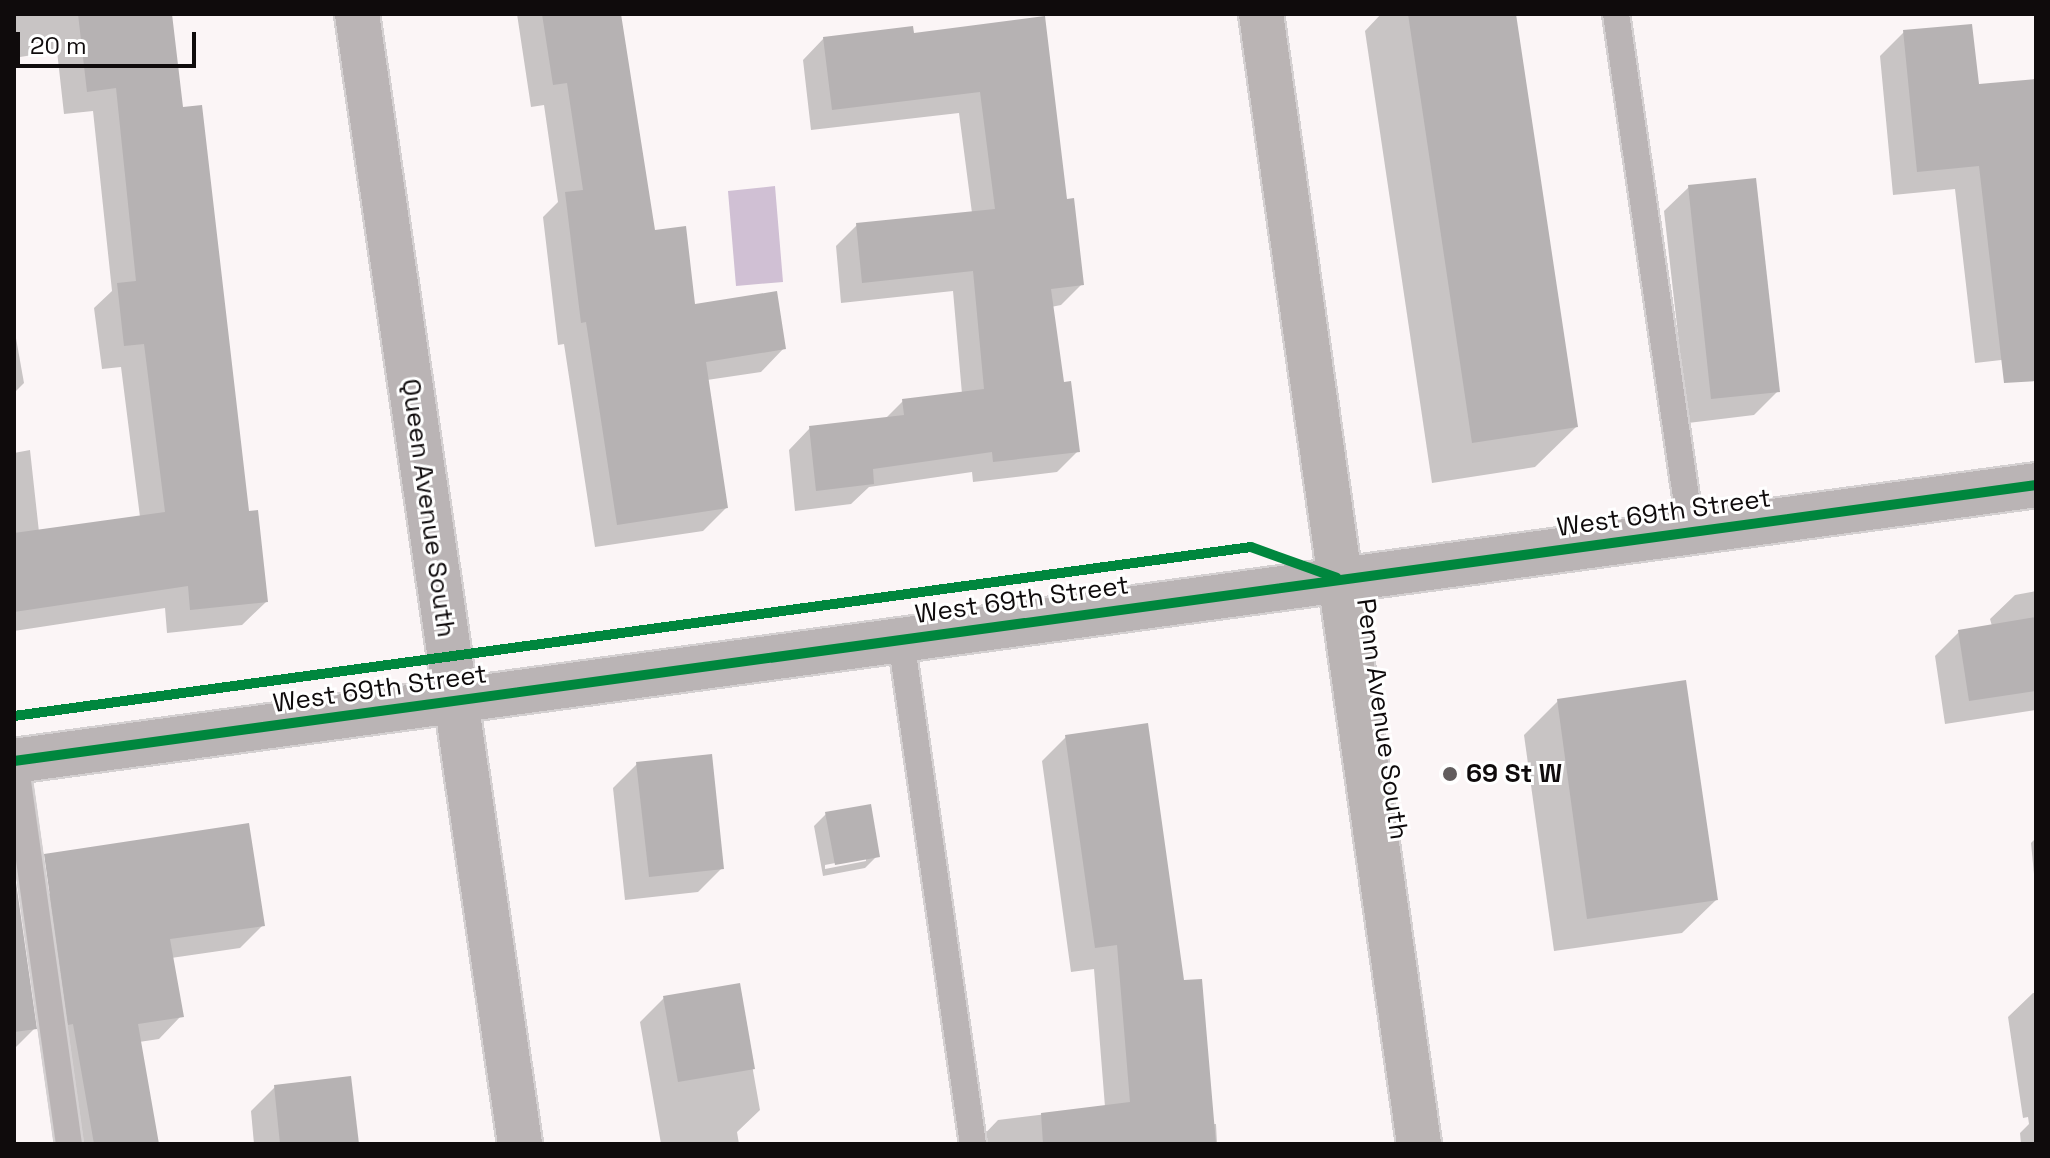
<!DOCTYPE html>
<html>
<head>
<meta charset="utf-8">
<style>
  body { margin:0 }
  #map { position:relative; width:2050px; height:1158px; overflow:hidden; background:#fbf5f6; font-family:"Space Grotesk",sans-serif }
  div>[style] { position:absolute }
  .water>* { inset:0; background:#d0c0d4 }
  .shadow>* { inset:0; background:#0003 }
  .building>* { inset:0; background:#b6b2b3 }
  .roads { filter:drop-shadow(2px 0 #d4d0d1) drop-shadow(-2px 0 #d4d0d1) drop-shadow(0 2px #d4d0d1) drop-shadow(0 -2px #d4d0d1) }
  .service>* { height:26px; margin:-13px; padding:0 13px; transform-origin:13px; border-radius:13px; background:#bab4b5 }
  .minor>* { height:44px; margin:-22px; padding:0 22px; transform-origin:22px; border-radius:22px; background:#bab4b5 }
  .secondary>* { height:44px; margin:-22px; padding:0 22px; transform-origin:22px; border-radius:22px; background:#bab4b4 }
  .cycleway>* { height:10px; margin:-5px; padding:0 5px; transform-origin:5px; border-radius:5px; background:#00873e }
  .dots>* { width:22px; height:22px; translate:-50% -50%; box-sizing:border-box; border:4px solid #fff; border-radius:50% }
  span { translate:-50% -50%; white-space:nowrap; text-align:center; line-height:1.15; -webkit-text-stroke:6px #fff; paint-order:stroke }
  .street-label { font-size:26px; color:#0f0b0c }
  .poi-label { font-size:26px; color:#0f0b0c; font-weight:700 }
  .left { translate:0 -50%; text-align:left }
  .frame { position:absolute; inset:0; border:16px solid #0f0b0c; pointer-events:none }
  .scale { position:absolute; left:16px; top:32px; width:180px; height:36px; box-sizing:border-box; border:4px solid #0f0b0c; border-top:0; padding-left:10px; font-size:24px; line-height:28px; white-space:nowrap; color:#0f0b0c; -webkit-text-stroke:6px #fff; paint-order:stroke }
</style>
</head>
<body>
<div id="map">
  <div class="water">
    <i style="clip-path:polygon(775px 186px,783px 282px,736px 286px,728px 191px)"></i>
  </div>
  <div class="shadow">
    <i style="clip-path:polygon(14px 14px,170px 14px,182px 109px,248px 513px,266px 602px,242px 625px,167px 633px,165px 608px,14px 631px,14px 453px,30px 450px,39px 532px,140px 517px,121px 367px,102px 369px,94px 308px,112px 291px,93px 111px,64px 114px,57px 51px,14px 58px)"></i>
    <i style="clip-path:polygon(517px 14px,619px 14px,653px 232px,693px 306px,784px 348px,761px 372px,707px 380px,726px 508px,703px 531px,595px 547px,564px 344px,558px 345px,543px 217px,558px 202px,544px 105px,531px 107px)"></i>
    <i style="clip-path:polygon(1381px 14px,1514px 14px,1576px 427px,1535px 467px,1432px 483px,1365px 31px)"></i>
    <i style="clip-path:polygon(1043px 19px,1065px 201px,1082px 284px,1061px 305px,1051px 307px,1062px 384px,1078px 451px,1057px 472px,973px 482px,972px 472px,869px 487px,851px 504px,795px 511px,789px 450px,810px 428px,885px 419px,903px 401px,962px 394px,953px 291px,841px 303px,836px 246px,857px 225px,972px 213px,959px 113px,811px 130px,803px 60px,824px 38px,912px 35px)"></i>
    <i style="clip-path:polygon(1904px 32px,1977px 86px,2036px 81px,2036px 356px,1975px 363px,1955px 189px,1893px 195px,1880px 56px)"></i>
    <i style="clip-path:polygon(1689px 187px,1778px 391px,1754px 415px,1688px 423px,1664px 211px)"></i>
    <i style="clip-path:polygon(14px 327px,24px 383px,14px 393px)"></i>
    <i style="clip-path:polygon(2036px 591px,2036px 710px,1945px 724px,1935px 656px,1959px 632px,1992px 626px,1990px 619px,2015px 595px)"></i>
    <i style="clip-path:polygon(1558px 701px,1716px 900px,1682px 933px,1554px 951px,1524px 735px)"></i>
    <i style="clip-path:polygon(1066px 737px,1182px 983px,1212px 1124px,1216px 1124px,1217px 1144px,975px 1144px,998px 1120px,1105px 1107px,1094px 969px,1071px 972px,1042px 761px)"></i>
    <i style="clip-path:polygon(637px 764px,722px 868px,698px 892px,625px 900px,613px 788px)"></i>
    <i style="clip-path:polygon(evenodd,826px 814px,877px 856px,865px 868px,823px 876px,814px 826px,826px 814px,866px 857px,866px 861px,825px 869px,825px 865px,866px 857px)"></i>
    <i style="clip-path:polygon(2036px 838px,2036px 895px,2031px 843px)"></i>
    <i style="clip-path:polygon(52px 891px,263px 925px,240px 948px,171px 958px,181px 1016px,159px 1039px,139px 1042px,157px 1144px,68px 1144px,28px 915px)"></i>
    <i style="clip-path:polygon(14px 897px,35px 1028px,14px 1049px)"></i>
    <i style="clip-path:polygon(738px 986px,760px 1110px,737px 1132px,739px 1144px,661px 1144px,640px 1022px,664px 998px)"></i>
    <i style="clip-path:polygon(2033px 993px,2036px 993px,2036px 1144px,2021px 1144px,2020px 1133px,2029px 1124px,2028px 1117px,2023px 1118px,2008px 1017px)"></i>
    <i style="clip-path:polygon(275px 1087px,357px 1144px,254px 1144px,251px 1111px)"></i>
  </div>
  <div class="building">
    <i style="clip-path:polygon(78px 14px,172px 14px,183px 107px,202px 105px,249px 511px,258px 510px,268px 602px,190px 610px,188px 586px,14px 612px,14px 533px,165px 512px,144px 344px,124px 346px,117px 283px,136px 281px,116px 88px,87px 92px)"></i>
    <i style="clip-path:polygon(542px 14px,621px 14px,655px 230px,686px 226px,695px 304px,777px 291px,786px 349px,706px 362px,728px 508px,617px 525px,586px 322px,581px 323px,565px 192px,583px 190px,567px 83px,553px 85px)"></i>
    <i style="clip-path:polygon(1408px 14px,1516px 14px,1578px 427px,1472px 443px)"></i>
    <i style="clip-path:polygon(1045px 16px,1067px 199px,1074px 198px,1084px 285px,1051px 289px,1064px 382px,1071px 381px,1080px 452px,993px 462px,992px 452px,873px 469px,874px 484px,816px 491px,809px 426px,904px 415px,902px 399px,984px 389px,973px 271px,862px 283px,856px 223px,995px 209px,980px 92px,832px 110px,823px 37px,913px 26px,914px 33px)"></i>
    <i style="clip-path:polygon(1972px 24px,1979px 84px,2036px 79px,2036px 381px,2004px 383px,1979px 166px,1917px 172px,1903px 30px)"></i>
    <i style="clip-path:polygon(1756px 178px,1780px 392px,1711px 399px,1688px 185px)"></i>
    <i style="clip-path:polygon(2036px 617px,2036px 691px,1969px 701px,1958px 630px)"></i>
    <i style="clip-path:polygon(1686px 680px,1718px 900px,1587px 919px,1557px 699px)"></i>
    <i style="clip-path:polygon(1148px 723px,1184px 980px,1202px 979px,1216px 1144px,1043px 1144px,1041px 1113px,1130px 1102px,1117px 945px,1095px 948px,1065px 735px)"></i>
    <i style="clip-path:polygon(712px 754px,724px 869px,649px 877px,636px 762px)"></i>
    <i style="clip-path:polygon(871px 804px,880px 857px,835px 865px,825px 812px)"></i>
    <i style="clip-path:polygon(249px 823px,265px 926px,170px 939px,184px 1017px,138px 1024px,159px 1144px,94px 1144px,73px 1024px,68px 1025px,44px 854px)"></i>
    <i style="clip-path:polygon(14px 868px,37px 1029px,14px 1032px)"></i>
    <i style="clip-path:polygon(740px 983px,755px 1069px,678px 1082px,663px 996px)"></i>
    <i style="clip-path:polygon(351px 1076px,359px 1144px,280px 1144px,274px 1085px)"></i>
  </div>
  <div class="roads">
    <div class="service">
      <i style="left:1616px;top:14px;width:522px;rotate:81.75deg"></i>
      <i style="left:901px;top:639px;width:510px;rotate:81.89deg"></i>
      <i style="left:14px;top:753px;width:395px;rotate:82deg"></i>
    </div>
    <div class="minor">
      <i style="left:357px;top:14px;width:1142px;rotate:81.79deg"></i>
      <i style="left:14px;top:761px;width:2041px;rotate:-7.77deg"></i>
    </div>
    <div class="secondary">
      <i style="left:1261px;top:14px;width:1141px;rotate:82.04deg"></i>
    </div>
  </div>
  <div class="cycleway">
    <i style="left:14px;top:716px;width:1248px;rotate:-7.78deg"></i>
    <i style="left:1251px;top:547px;width:91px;rotate:19.8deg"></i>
    <i style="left:14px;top:761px;width:2041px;rotate:-7.77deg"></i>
  </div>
  <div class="dots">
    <i style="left:1450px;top:774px;background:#625d5e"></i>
  </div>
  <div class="street-label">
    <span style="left:428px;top:508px;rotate:82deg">Queen Avenue South</span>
    <span style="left:1664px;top:513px;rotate:-8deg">West 69th Street</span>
    <span style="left:1022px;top:600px;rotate:-8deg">West 69th Street</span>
    <span style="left:380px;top:689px;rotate:-8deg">West 69th Street</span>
    <span style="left:1382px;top:719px;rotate:82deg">Penn Avenue South</span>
  </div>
  <div class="poi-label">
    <span class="left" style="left:1466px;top:774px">69 St W</span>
  </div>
  <div class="frame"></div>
  <div class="scale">20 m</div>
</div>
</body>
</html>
